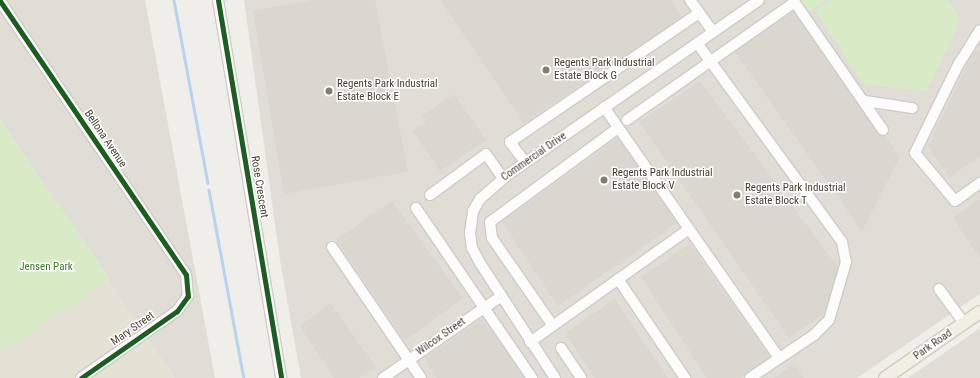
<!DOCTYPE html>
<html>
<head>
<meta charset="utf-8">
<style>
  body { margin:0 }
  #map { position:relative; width:980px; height:378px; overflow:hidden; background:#f0eee8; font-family:"Roboto Condensed",sans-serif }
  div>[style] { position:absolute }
  .residential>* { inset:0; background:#e4e1d5 }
  .industrial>* { inset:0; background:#e0ddd6 }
  .green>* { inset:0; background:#d9ebc6 }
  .stream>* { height:2.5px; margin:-1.25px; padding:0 1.25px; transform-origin:1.25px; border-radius:1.25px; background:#b7d3f0 }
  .building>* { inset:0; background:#d9d7d0 }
  .roads { filter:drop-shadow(1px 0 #ceccc6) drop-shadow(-1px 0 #ceccc6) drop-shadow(0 1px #ceccc6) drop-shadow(0 -1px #ceccc6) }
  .minor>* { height:10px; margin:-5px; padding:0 5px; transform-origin:5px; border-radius:5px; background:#fdfcfc }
  .major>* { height:12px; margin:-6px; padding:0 6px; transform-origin:6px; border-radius:6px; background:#f1eee2 }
  .cycleway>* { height:5px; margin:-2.5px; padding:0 2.5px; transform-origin:2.5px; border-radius:2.5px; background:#1b5e20 }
  .dots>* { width:11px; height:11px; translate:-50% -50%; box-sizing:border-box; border:2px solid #fff; border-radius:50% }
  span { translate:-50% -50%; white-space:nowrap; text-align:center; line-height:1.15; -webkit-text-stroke:3px #fff; paint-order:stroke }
  .poi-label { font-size:11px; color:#464034 }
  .left { translate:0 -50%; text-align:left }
  .street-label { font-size:11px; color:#464034 }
  .park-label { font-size:11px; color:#3d7925 }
</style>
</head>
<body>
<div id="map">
  <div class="residential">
    <i style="clip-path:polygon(110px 279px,175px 378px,0 378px,0 353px)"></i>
  </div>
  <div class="industrial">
    <i style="clip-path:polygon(0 0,145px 0,215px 378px,175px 378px,0 120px)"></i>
    <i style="clip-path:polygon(244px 0,980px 0,980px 294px,857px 378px,301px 378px,280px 260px)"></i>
    <i style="clip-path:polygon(980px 328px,980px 378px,908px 378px)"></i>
  </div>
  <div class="green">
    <i style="clip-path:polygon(801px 0,825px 0,809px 12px)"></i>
    <i style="clip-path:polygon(830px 0,948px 0,960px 20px,926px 91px,863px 84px,815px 10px)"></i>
    <i style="clip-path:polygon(0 120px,110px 279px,0 353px)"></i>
  </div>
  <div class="stream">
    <i style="left:174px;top:0;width:186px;rotate:79.5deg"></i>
    <i style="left:209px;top:190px;width:191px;rotate:79.5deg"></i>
  </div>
  <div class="building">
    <i style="clip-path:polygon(312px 0,375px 0,408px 172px,284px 194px,253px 11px)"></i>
    <i style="clip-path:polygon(440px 0,671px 0,682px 17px,524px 123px)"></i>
    <i style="clip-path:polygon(793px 11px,878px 134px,885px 136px,900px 157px,862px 231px,735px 52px)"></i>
    <i style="clip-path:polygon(980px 49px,980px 156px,950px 177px,928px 147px,971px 56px)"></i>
    <i style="clip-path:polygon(700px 81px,838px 267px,824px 314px,789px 338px,639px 122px)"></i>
    <i style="clip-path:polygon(454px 94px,486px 140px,440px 171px,413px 131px,426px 123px,422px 116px)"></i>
    <i style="clip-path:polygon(618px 138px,677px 223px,558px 306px,502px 222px)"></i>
    <i style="clip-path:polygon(980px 198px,980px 258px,953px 218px)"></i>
    <i style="clip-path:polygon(392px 201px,463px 298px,405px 341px,336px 240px)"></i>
    <i style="clip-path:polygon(690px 244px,770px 357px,741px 378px,707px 378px,641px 277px)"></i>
    <i style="clip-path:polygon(615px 299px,668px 378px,595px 378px,565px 333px)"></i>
    <i style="clip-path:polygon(330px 303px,376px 367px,359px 378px,334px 378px,300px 326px)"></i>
    <i style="clip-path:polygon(483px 318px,524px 378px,437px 378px,424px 359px)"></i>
    <i style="clip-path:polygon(794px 364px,804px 378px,774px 378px)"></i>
  </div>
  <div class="roads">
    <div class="minor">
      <i style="left:218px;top:0;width:383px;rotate:80.5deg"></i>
      <i style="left:690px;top:0;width:39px;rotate:54deg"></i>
      <i style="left:793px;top:0;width:158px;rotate:55.3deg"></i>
      <i style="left:0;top:1px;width:331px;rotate:55.8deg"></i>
      <i style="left:186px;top:275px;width:21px;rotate:85deg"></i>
      <i style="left:188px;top:296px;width:19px;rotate:126deg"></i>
      <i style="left:177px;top:311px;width:117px;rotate:145.1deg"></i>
      <i style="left:980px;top:30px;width:39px;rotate:122deg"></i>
      <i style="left:959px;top:63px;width:100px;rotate:116.1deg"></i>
      <i style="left:915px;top:153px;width:62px;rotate:50.2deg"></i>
      <i style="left:955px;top:201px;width:31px;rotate:-36deg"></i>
      <i style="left:697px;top:43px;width:246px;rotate:53.9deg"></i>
      <i style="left:842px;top:242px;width:20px;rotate:79deg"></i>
      <i style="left:846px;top:262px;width:60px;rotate:106.3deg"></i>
      <i style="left:829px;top:320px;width:21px;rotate:135deg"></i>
      <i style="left:814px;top:335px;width:77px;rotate:146.1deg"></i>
      <i style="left:865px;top:101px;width:48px;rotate:8.5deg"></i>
      <i style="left:604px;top:107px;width:306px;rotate:55.1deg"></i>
      <i style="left:627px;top:120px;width:205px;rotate:-35.1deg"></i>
      <i style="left:525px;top:162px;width:25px;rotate:-127deg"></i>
      <i style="left:510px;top:142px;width:229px;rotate:-34.3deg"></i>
      <i style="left:430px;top:195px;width:69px;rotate:-36.2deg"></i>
      <i style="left:486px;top:154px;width:29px;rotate:55deg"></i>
      <i style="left:416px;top:208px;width:206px;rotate:55.7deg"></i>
      <i style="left:332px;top:247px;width:158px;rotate:55.8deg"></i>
      <i style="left:618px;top:279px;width:120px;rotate:55.9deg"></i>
      <i style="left:939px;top:289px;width:42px;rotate:53.7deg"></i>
      <i style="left:553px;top:326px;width:107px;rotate:-124.7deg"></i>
      <i style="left:492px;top:238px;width:16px;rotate:-97deg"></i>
      <i style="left:490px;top:222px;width:159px;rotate:-36.3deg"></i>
      <i style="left:530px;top:342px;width:195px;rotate:-35.4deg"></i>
      <i style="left:561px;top:348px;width:36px;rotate:56deg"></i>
      <i style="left:383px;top:378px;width:142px;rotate:-34.7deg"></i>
      <i style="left:555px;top:378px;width:137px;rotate:-123.1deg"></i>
      <i style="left:480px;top:263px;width:17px;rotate:-118deg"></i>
      <i style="left:472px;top:248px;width:15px;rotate:-98deg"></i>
      <i style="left:470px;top:233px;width:22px;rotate:-82deg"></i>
      <i style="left:473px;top:211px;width:14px;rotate:-60deg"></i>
      <i style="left:480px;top:199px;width:35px;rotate:-41deg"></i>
      <i style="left:506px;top:176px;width:308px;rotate:-34.8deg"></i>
    </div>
    <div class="major">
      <i style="left:885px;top:378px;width:116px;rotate:-34.8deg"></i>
    </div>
  </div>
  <div class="cycleway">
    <i style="left:218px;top:0;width:383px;rotate:80.5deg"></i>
    <i style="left:0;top:1px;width:331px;rotate:55.8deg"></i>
    <i style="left:186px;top:275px;width:21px;rotate:85deg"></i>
    <i style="left:188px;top:296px;width:19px;rotate:126deg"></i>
    <i style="left:177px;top:311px;width:117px;rotate:145.1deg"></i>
  </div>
  <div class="dots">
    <i style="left:546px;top:70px;background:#827d73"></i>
    <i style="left:329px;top:91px;background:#827d73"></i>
    <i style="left:604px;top:180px;background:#827d73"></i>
    <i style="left:737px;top:195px;background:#827d73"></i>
  </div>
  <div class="poi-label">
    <span class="left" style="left:554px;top:70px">Regents Park Industrial<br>Estate Block G</span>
    <span class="left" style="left:337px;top:91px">Regents Park Industrial<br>Estate Block E</span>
    <span class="left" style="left:612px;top:180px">Regents Park Industrial<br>Estate Block V</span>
    <span class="left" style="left:745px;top:195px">Regents Park Industrial<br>Estate Block T</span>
  </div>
  <div class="street-label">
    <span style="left:105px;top:139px;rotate:56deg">Bellona Avenue</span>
    <span style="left:534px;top:157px;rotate:-35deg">Commercial Drive</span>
    <span style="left:259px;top:187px;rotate:81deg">Rose Crescent</span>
    <span style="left:133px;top:329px;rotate:-35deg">Mary Street</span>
    <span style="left:441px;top:337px;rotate:-35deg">Wilcox Street</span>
    <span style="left:933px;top:345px;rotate:-35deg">Park Road</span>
  </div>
  <div class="park-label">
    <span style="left:46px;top:267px">Jensen Park</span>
  </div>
</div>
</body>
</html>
